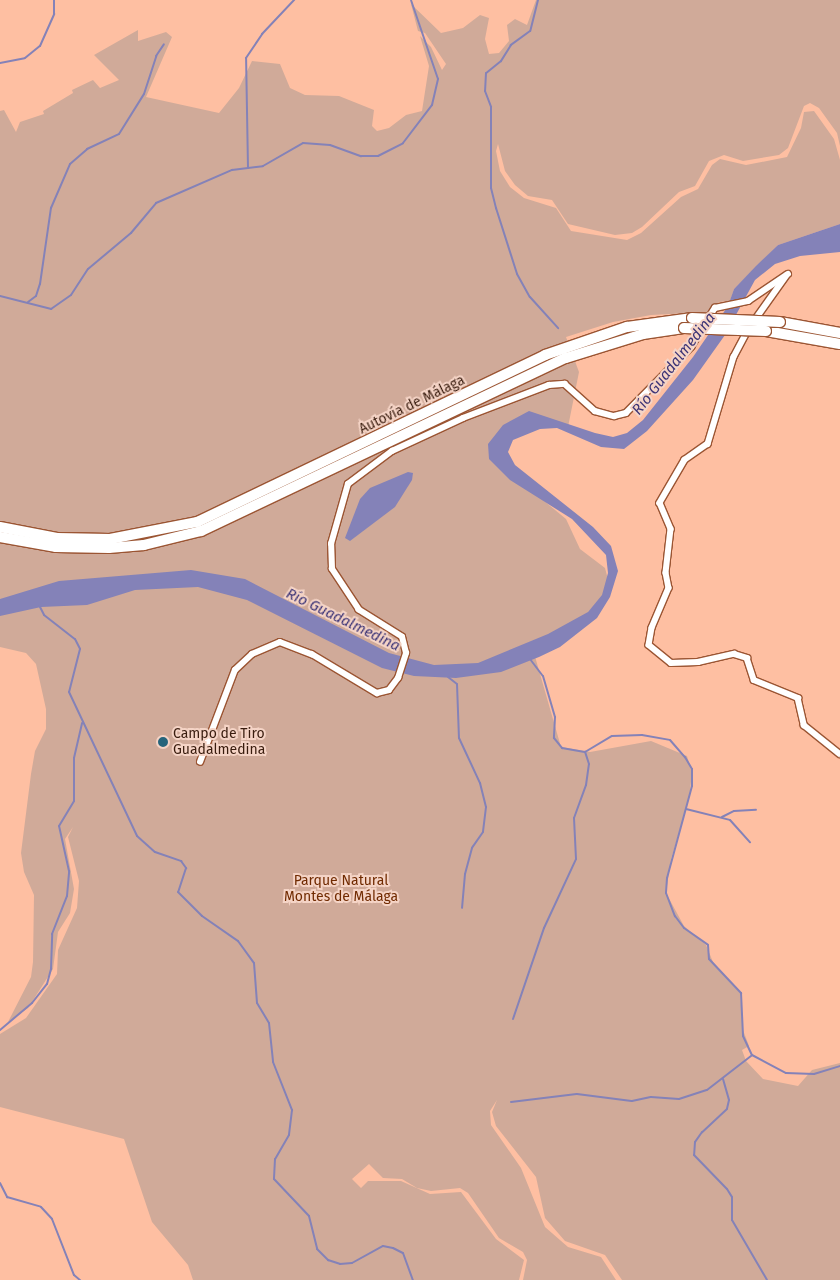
<!DOCTYPE html>
<html>
<head>
<meta charset="utf-8">
<style>
  body { margin:0 }
  #map { position:relative; width:840px; height:1280px; overflow:hidden; background:#febfa2; font-family:"Fira Sans",sans-serif }
  div>[style] { position:absolute }
  .green>* { inset:0; background:#d0aa99 }
  .water>* { inset:0; background:#8482b8 }
  .stream>* { height:2px; margin:-1px; padding:0 1px; transform-origin:1px; border-radius:1px; background:#8482b8 }
  .roads { filter:drop-shadow(1px 0 #9b5533) drop-shadow(-1px 0 #9b5533) drop-shadow(0 1px #9b5533) drop-shadow(0 -1px #9b5533) }
  .minor>* { height:5.5px; margin:-2.75px; padding:0 2.75px; transform-origin:2.75px; border-radius:2.75px; background:#fff }
  .motorway>* { height:10px; margin:-5px; padding:0 5px; transform-origin:5px; border-radius:5px; background:#fff }
  .bridges { filter:drop-shadow(1px 0 #9b5533) drop-shadow(-1px 0 #9b5533) drop-shadow(0 1px #9b5533) drop-shadow(0 -1px #9b5533) }
  .motorway-bridge>* { height:10px; margin:-5px; padding:0 5px; transform-origin:5px; border-radius:5px; background:#fff }
  .dots>* { width:14px; height:14px; translate:-50% -50%; box-sizing:border-box; border:2px solid #f5d4c6; border-radius:50% }
  span { translate:-50% -50%; white-space:nowrap; text-align:center; line-height:1.15; -webkit-text-stroke:4px #f5d4c6; paint-order:stroke }
  .street-label { font-size:14px; color:#391c0e }
  .poi-label { font-size:14px; color:#391c0e }
  .left { translate:0 -50%; text-align:left }
  .park-label { font-size:14px; color:#702a00 }
  .water-label { font-size:15px; color:#3c3476; font-style:italic }
</style>
</head>
<body>
<div id="map">
  <div class="green">
    <i style="clip-path:polygon(536px 0,840px 0,840px 146px,837px 133px,819px 108px,810px 103px,804px 106px,788px 148px,779px 155px,743px 161px,724px 155px,709px 161px,695px 186px,679px 192px,642px 227px,632px 233px,615px 235px,568px 224px,552px 200px,528px 196px,515px 185px,505px 171px,498px 144px,496px 151px,500px 171px,510px 187px,524px 198px,556px 208px,571px 231px,627px 240px,641px 233px,681px 197px,698px 189px,712px 165px,720px 159px,746px 165px,787px 157px,801px 128px,804px 112px,814px 111px,834px 139px,840px 160px,840px 224px,778px 245px,734px 289px,730px 301px,719px 302px,711px 312px,651px 315px,613px 322px,566px 337px,579px 372px,568px 427px,511px 428px,505px 458px,526px 486px,566px 519px,580px 549px,605px 568px,610px 587px,571px 632px,534px 653px,561px 747px,590px 752px,651px 741px,687px 756px,692px 773px,689px 799px,671px 859px,666px 893px,684px 926px,706px 945px,713px 962px,740px 993px,743px 1030px,749px 1046px,742px 1050px,746px 1061px,763px 1079px,798px 1086px,812px 1070px,840px 1063px,840px 1280px,622px 1280px,605px 1255px,565px 1241px,545px 1218px,536px 1177px,496px 1126px,492px 1112px,497px 1100px,490px 1111px,491px 1125px,521px 1168px,545px 1227px,568px 1247px,601px 1257px,616px 1280px,523px 1280px,527px 1260px,523px 1252px,499px 1238px,468px 1193px,460px 1188px,431px 1191px,417px 1188px,402px 1179px,383px 1178px,369px 1164px,352px 1179px,361px 1188px,368px 1181px,401px 1181px,430px 1194px,461px 1192px,496px 1239px,524px 1260px,519px 1280px,193px 1280px,188px 1265px,152px 1222px,124px 1139px,0 1107px,0 1034px,26px 1018px,57px 974px,58px 950px,77px 908px,79px 881px,68px 837px,73px 827px,65px 839px,74px 889px,70px 913px,58px 932px,53px 969px,28px 1008px,8px 1022px,31px 977px,33px 962px,34px 895px,24px 872px,21px 853px,31px 774px,35px 751px,46px 729px,46px 709px,36px 664px,26px 653px,0 647px,0 111px,4px 110px,16px 132px,20px 122px,44px 114px,43px 111px,73px 93px,72px 90px,93px 80px,100px 88px,119px 80px,94px 55px,138px 30px,138px 41px,166px 32px,172px 37px,146px 97px,219px 113px,239px 88px,252px 61px,280px 64px,290px 88px,305px 95px,339px 96px,374px 110px,372px 126px,377px 131px,389px 128px,406px 115px,422px 111px,429px 66px,420px 36px,431px 47px,442px 70px,446px 64px,425px 33px,418px 31px,411px 4px,441px 33px,463px 28px,480px 15px,489px 18px,485px 39px,489px 54px,499px 53px,509px 41px,507px 25px,515px 19px,527px 25px)"></i>
  </div>
  <div class="water">
    <i style="clip-path:polygon(840px 224px,840px 252px,800px 256px,775px 264px,755px 280px,725px 335px,693px 380px,647px 431px,624px 449px,601px 447px,557px 428px,540px 429px,513px 440px,508px 452px,515px 465px,593px 527px,611px 546px,618px 571px,610px 597px,597px 618px,560px 647px,539px 657px,501px 672px,456px 678px,414px 676px,382px 668px,247px 600px,198px 587px,135px 590px,87px 605px,41px 607px,0 616px,0 599px,59px 581px,191px 570px,245px 579px,389px 653px,434px 665px,478px 663px,548px 634px,588px 612px,602px 595px,608px 573px,606px 555px,572px 519px,510px 480px,489px 459px,488px 444px,503px 425px,529px 411px,595px 433px,613px 437px,627px 433px,643px 420px,693px 357px,728px 306px,734px 289px,756px 266px,778px 245px)"></i>
    <i style="clip-path:polygon(408px 472px,413px 473px,412px 480px,395px 507px,350px 541px,345px 538px,360px 499px,370px 488px)"></i>
  </div>
  <div class="stream">
    <i style="left:538px;top:0;width:32px;rotate:104deg"></i>
    <i style="left:530px;top:31px;width:24px;rotate:144deg"></i>
    <i style="left:511px;top:45px;width:19px;rotate:122deg"></i>
    <i style="left:501px;top:61px;width:19px;rotate:141deg"></i>
    <i style="left:486px;top:73px;width:18px;rotate:93deg"></i>
    <i style="left:485px;top:91px;width:17px;rotate:69deg"></i>
    <i style="left:491px;top:107px;width:81px;rotate:90deg"></i>
    <i style="left:491px;top:188px;width:21px;rotate:76deg"></i>
    <i style="left:496px;top:208px;width:69px;rotate:72.3deg"></i>
    <i style="left:517px;top:274px;width:26px;rotate:61deg"></i>
    <i style="left:530px;top:297px;width:42px;rotate:47.9deg"></i>
    <i style="left:0;top:63px;width:25px;rotate:-11deg"></i>
    <i style="left:25px;top:58px;width:19px;rotate:-39deg"></i>
    <i style="left:40px;top:46px;width:35px;rotate:-66deg"></i>
    <i style="left:54px;top:14px;width:14px;rotate:-90deg"></i>
    <i style="left:248px;top:168px;width:110px;rotate:-91deg"></i>
    <i style="left:246px;top:58px;width:29px;rotate:-56deg"></i>
    <i style="left:262px;top:34px;width:47px;rotate:-46.7deg"></i>
    <i style="left:0;top:296px;width:53px;rotate:14.3deg"></i>
    <i style="left:51px;top:309px;width:24px;rotate:-35deg"></i>
    <i style="left:71px;top:295px;width:31px;rotate:-57deg"></i>
    <i style="left:88px;top:269px;width:56px;rotate:-39.9deg"></i>
    <i style="left:131px;top:233px;width:39px;rotate:-50deg"></i>
    <i style="left:156px;top:203px;width:83px;rotate:-23.5deg"></i>
    <i style="left:232px;top:170px;width:31px;rotate:-7deg"></i>
    <i style="left:263px;top:166px;width:46px;rotate:-29.9deg"></i>
    <i style="left:303px;top:143px;width:27px;rotate:4deg"></i>
    <i style="left:330px;top:145px;width:33px;rotate:20deg"></i>
    <i style="left:361px;top:156px;width:17px"></i>
    <i style="left:378px;top:156px;width:28px;rotate:-27deg"></i>
    <i style="left:403px;top:143px;width:48px;rotate:-52.7deg"></i>
    <i style="left:432px;top:105px;width:27px;rotate:-77deg"></i>
    <i style="left:438px;top:79px;width:83px;rotate:-108.9deg"></i>
    <i style="left:28px;top:302px;width:10px;rotate:-37deg"></i>
    <i style="left:36px;top:296px;width:13px;rotate:-72deg"></i>
    <i style="left:40px;top:284px;width:77px;rotate:-81.8deg"></i>
    <i style="left:51px;top:208px;width:48px;rotate:-66.6deg"></i>
    <i style="left:70px;top:164px;width:23px;rotate:-41deg"></i>
    <i style="left:87px;top:149px;width:35px;rotate:-25deg"></i>
    <i style="left:119px;top:134px;width:47px;rotate:-58deg"></i>
    <i style="left:144px;top:94px;width:40px;rotate:-72deg"></i>
    <i style="left:156px;top:56px;width:14px;rotate:-56deg"></i>
    <i style="left:39px;top:605px;width:11px;rotate:63deg"></i>
    <i style="left:44px;top:615px;width:39px;rotate:38deg"></i>
    <i style="left:75px;top:639px;width:11px;rotate:63deg"></i>
    <i style="left:80px;top:649px;width:44px;rotate:104.3deg"></i>
    <i style="left:69px;top:692px;width:159px;rotate:64.7deg"></i>
    <i style="left:137px;top:836px;width:24px;rotate:42deg"></i>
    <i style="left:155px;top:852px;width:28px;rotate:19deg"></i>
    <i style="left:181px;top:861px;width:9px;rotate:54deg"></i>
    <i style="left:186px;top:868px;width:25px;rotate:108deg"></i>
    <i style="left:178px;top:892px;width:34px;rotate:45deg"></i>
    <i style="left:202px;top:916px;width:44px;rotate:34.8deg"></i>
    <i style="left:238px;top:941px;width:27px;rotate:54deg"></i>
    <i style="left:254px;top:963px;width:40px;rotate:85.7deg"></i>
    <i style="left:257px;top:1003px;width:23px;rotate:59deg"></i>
    <i style="left:269px;top:1023px;width:39px;rotate:84deg"></i>
    <i style="left:273px;top:1062px;width:52px;rotate:68.4deg"></i>
    <i style="left:292px;top:1110px;width:25px;rotate:97deg"></i>
    <i style="left:289px;top:1135px;width:28px;rotate:120deg"></i>
    <i style="left:275px;top:1159px;width:20px;rotate:93deg"></i>
    <i style="left:274px;top:1179px;width:51px;rotate:46.6deg"></i>
    <i style="left:309px;top:1216px;width:34px;rotate:76deg"></i>
    <i style="left:317px;top:1249px;width:16px;rotate:45deg"></i>
    <i style="left:328px;top:1260px;width:13px;rotate:18deg"></i>
    <i style="left:340px;top:1264px;width:12px;rotate:-5deg"></i>
    <i style="left:352px;top:1263px;width:35px;rotate:-29deg"></i>
    <i style="left:383px;top:1246px;width:10px;rotate:11deg"></i>
    <i style="left:393px;top:1248px;width:11px;rotate:27deg"></i>
    <i style="left:403px;top:1253px;width:29px;rotate:70deg"></i>
    <i style="left:530px;top:659px;width:21px;rotate:53deg"></i>
    <i style="left:543px;top:676px;width:43px;rotate:73.7deg"></i>
    <i style="left:555px;top:717px;width:21px;rotate:93deg"></i>
    <i style="left:554px;top:738px;width:13px;rotate:51deg"></i>
    <i style="left:562px;top:748px;width:23px;rotate:10deg"></i>
    <i style="left:585px;top:752px;width:31px;rotate:-31deg"></i>
    <i style="left:612px;top:736px;width:30px;rotate:-2deg"></i>
    <i style="left:642px;top:735px;width:28px;rotate:10deg"></i>
    <i style="left:670px;top:740px;width:23px;rotate:49deg"></i>
    <i style="left:685px;top:757px;width:14px;rotate:60deg"></i>
    <i style="left:692px;top:769px;width:17px;rotate:90deg"></i>
    <i style="left:692px;top:786px;width:95px;rotate:105.2deg"></i>
    <i style="left:667px;top:878px;width:15px;rotate:94deg"></i>
    <i style="left:666px;top:893px;width:25px;rotate:69deg"></i>
    <i style="left:675px;top:916px;width:15px;rotate:53deg"></i>
    <i style="left:684px;top:928px;width:29px;rotate:35deg"></i>
    <i style="left:708px;top:945px;width:14px;rotate:86deg"></i>
    <i style="left:709px;top:959px;width:47px;rotate:46.7deg"></i>
    <i style="left:741px;top:993px;width:43px;rotate:87.3deg"></i>
    <i style="left:743px;top:1036px;width:21px;rotate:65deg"></i>
    <i style="left:752px;top:1055px;width:38px;rotate:28deg"></i>
    <i style="left:786px;top:1073px;width:28px;rotate:2deg"></i>
    <i style="left:814px;top:1074px;width:27px;rotate:-17deg"></i>
    <i style="left:448px;top:677px;width:11px;rotate:38deg"></i>
    <i style="left:457px;top:684px;width:54px;rotate:87.9deg"></i>
    <i style="left:459px;top:738px;width:50px;rotate:65deg"></i>
    <i style="left:480px;top:783px;width:25px;rotate:76deg"></i>
    <i style="left:486px;top:807px;width:25px;rotate:97deg"></i>
    <i style="left:483px;top:832px;width:19px;rotate:125deg"></i>
    <i style="left:472px;top:848px;width:27px;rotate:105deg"></i>
    <i style="left:465px;top:874px;width:34px;rotate:95deg"></i>
    <i style="left:686px;top:809px;width:45px;rotate:14deg"></i>
    <i style="left:730px;top:820px;width:30px;rotate:48deg"></i>
    <i style="left:722px;top:817px;width:13px;rotate:-27deg"></i>
    <i style="left:734px;top:811px;width:22px;rotate:-3deg"></i>
    <i style="left:513px;top:1019px;width:96px;rotate:-71.2deg"></i>
    <i style="left:544px;top:928px;width:76px;rotate:-65.1deg"></i>
    <i style="left:576px;top:859px;width:41px;rotate:-92.8deg"></i>
    <i style="left:574px;top:818px;width:35px;rotate:-70deg"></i>
    <i style="left:586px;top:785px;width:21px;rotate:-82deg"></i>
    <i style="left:589px;top:764px;width:13px;rotate:-108deg"></i>
    <i style="left:0;top:1030px;width:42px;rotate:-40.2deg"></i>
    <i style="left:32px;top:1003px;width:24px;rotate:-52deg"></i>
    <i style="left:47px;top:984px;width:16px;rotate:-75deg"></i>
    <i style="left:51px;top:969px;width:35px;rotate:-88deg"></i>
    <i style="left:52px;top:934px;width:41px;rotate:-68.5deg"></i>
    <i style="left:67px;top:896px;width:25px;rotate:-85deg"></i>
    <i style="left:69px;top:871px;width:46px;rotate:-102.5deg"></i>
    <i style="left:59px;top:826px;width:29px;rotate:-59deg"></i>
    <i style="left:74px;top:801px;width:43px;rotate:-90deg"></i>
    <i style="left:74px;top:758px;width:36px;rotate:-77deg"></i>
    <i style="left:723px;top:1079px;width:22px;rotate:74deg"></i>
    <i style="left:729px;top:1100px;width:9px;rotate:103deg"></i>
    <i style="left:727px;top:1109px;width:34px;rotate:137deg"></i>
    <i style="left:702px;top:1132px;width:12px;rotate:125deg"></i>
    <i style="left:695px;top:1142px;width:13px;rotate:94deg"></i>
    <i style="left:694px;top:1155px;width:47px;rotate:45.9deg"></i>
    <i style="left:727px;top:1189px;width:9px;rotate:58deg"></i>
    <i style="left:732px;top:1197px;width:23px;rotate:90deg"></i>
    <i style="left:732px;top:1220px;width:69px;rotate:59.7deg"></i>
    <i style="left:511px;top:1102px;width:66px;rotate:-6.9deg"></i>
    <i style="left:577px;top:1094px;width:55px;rotate:7.3deg"></i>
    <i style="left:632px;top:1101px;width:19px;rotate:-12deg"></i>
    <i style="left:651px;top:1097px;width:28px;rotate:4deg"></i>
    <i style="left:679px;top:1099px;width:29px;rotate:-18deg"></i>
    <i style="left:707px;top:1090px;width:56px;rotate:-37.7deg"></i>
    <i style="left:0;top:1183px;width:16px;rotate:63deg"></i>
    <i style="left:7px;top:1197px;width:35px;rotate:16deg"></i>
    <i style="left:41px;top:1207px;width:16px;rotate:47deg"></i>
    <i style="left:52px;top:1219px;width:60px;rotate:68.6deg"></i>
    <i style="left:74px;top:1275px;width:8px;rotate:40deg"></i>
  </div>
  <div class="roads">
    <div class="minor">
      <i style="left:708px;top:319px;width:13px;rotate:-58deg"></i>
      <i style="left:715px;top:308px;width:34px;rotate:-12deg"></i>
      <i style="left:748px;top:301px;width:48px;rotate:-34deg"></i>
      <i style="left:754px;top:321px;width:55px;rotate:-54.6deg"></i>
      <i style="left:749px;top:329px;width:32px;rotate:118deg"></i>
      <i style="left:734px;top:357px;width:91px;rotate:106.6deg"></i>
      <i style="left:708px;top:444px;width:28px;rotate:145deg"></i>
      <i style="left:685px;top:460px;width:50px;rotate:120.2deg"></i>
      <i style="left:660px;top:503px;width:28px;rotate:67deg"></i>
      <i style="left:671px;top:529px;width:44px;rotate:96.5deg"></i>
      <i style="left:666px;top:573px;width:15px;rotate:79deg"></i>
      <i style="left:669px;top:588px;width:43px;rotate:113deg"></i>
      <i style="left:652px;top:628px;width:17px;rotate:100deg"></i>
      <i style="left:649px;top:645px;width:28px;rotate:39deg"></i>
      <i style="left:671px;top:663px;width:27px;rotate:-2deg"></i>
      <i style="left:698px;top:662px;width:37px;rotate:-13deg"></i>
      <i style="left:734px;top:654px;width:14px;rotate:17deg"></i>
      <i style="left:747px;top:658px;width:23px;rotate:72deg"></i>
      <i style="left:754px;top:680px;width:48px;rotate:22.2deg"></i>
      <i style="left:798px;top:698px;width:28px;rotate:77deg"></i>
      <i style="left:804px;top:725px;width:46px;rotate:38.9deg"></i>
      <i style="left:200px;top:762px;width:98px;rotate:-69.2deg"></i>
      <i style="left:235px;top:670px;width:23px;rotate:-43deg"></i>
      <i style="left:252px;top:654px;width:30px;rotate:-23deg"></i>
      <i style="left:280px;top:642px;width:34px;rotate:21deg"></i>
      <i style="left:312px;top:654px;width:76px;rotate:31deg"></i>
      <i style="left:377px;top:693px;width:12px;rotate:-14deg"></i>
      <i style="left:389px;top:690px;width:15px;rotate:-53deg"></i>
      <i style="left:398px;top:678px;width:26px;rotate:-72deg"></i>
      <i style="left:406px;top:653px;width:16px;rotate:-104deg"></i>
      <i style="left:402px;top:637px;width:51px;rotate:-147.9deg"></i>
      <i style="left:359px;top:610px;width:49px;rotate:-123.4deg"></i>
      <i style="left:332px;top:569px;width:25px;rotate:-92deg"></i>
      <i style="left:331px;top:544px;width:62px;rotate:-74.2deg"></i>
      <i style="left:348px;top:484px;width:55px;rotate:-36.9deg"></i>
      <i style="left:392px;top:451px;width:78px;rotate:-24.9deg"></i>
      <i style="left:463px;top:418px;width:92px;rotate:-21deg"></i>
      <i style="left:549px;top:385px;width:16px;rotate:-4deg"></i>
      <i style="left:565px;top:384px;width:40px;rotate:42deg"></i>
      <i style="left:595px;top:411px;width:20px;rotate:15deg"></i>
      <i style="left:614px;top:416px;width:12px;rotate:-14deg"></i>
      <i style="left:626px;top:413px;width:93px;rotate:-45.4deg"></i>
      <i style="left:691px;top:347px;width:23px;rotate:-59deg"></i>
    </div>
    <div class="motorway">
      <i style="left:780px;top:322px;width:61px;rotate:10.4deg"></i>
      <i style="left:766px;top:331px;width:75px;rotate:10deg"></i>
      <i style="left:0;top:527px;width:58px;rotate:10.9deg"></i>
      <i style="left:57px;top:538px;width:53px;rotate:1.1deg"></i>
      <i style="left:110px;top:539px;width:89px;rotate:-11.1deg"></i>
      <i style="left:197px;top:522px;width:386px;rotate:-25.6deg"></i>
      <i style="left:545px;top:355px;width:87px;rotate:-18.9deg"></i>
      <i style="left:627px;top:327px;width:66px;rotate:-7.9deg"></i>
      <i style="left:0;top:537px;width:57px;rotate:10.1deg"></i>
      <i style="left:56px;top:547px;width:53px;rotate:1.1deg"></i>
      <i style="left:109px;top:548px;width:35px;rotate:-5deg"></i>
      <i style="left:144px;top:545px;width:59px;rotate:-13.8deg"></i>
      <i style="left:201px;top:531px;width:404px;rotate:-25.4deg"></i>
      <i style="left:566px;top:358px;width:81px;rotate:-17.3deg"></i>
      <i style="left:643px;top:334px;width:41px;rotate:-8.3deg"></i>
    </div>
  </div>
  <div class="bridges">
    <div class="motorway-bridge">
      <i style="left:692px;top:318px;width:88px;rotate:2.6deg"></i>
      <i style="left:684px;top:328px;width:82px;rotate:2.1deg"></i>
    </div>
  </div>
  <div class="dots">
    <i style="left:163px;top:742px;background:#26647b"></i>
  </div>
  <div class="street-label">
    <span style="left:412px;top:405px;rotate:-26deg">Autovía de Málaga</span>
  </div>
  <div class="poi-label">
    <span class="left" style="left:173px;top:742px">Campo de Tiro<br>Guadalmedina</span>
  </div>
  <div class="park-label">
    <span style="left:341px;top:889px">Parque Natural<br>Montes de Málaga</span>
  </div>
  <div class="water-label">
    <span style="left:674px;top:364px;rotate:-52deg">Río Guadalmedina</span>
    <span style="left:343px;top:620px;rotate:26deg">Río Guadalmedina</span>
  </div>
</div>
</body>
</html>
